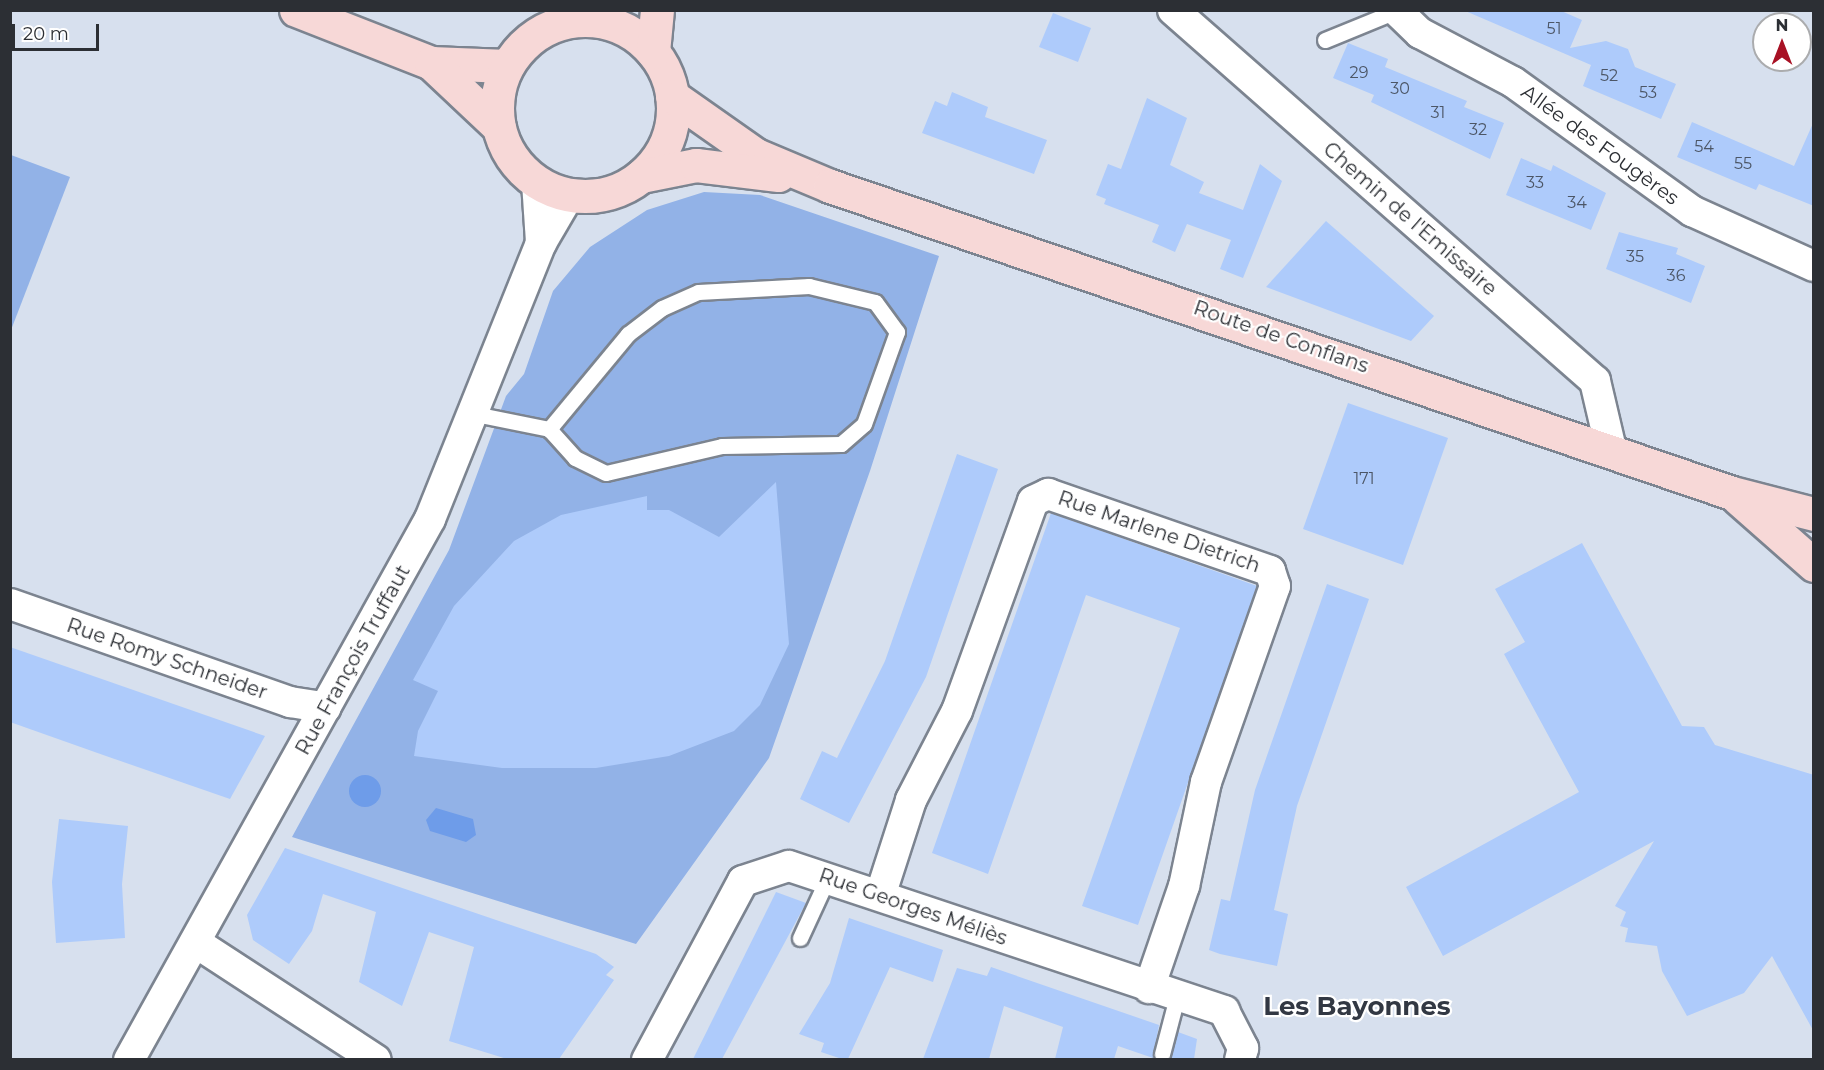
<!DOCTYPE html>
<html>
<head>
<meta charset="utf-8">
<style>
  body { margin:0 }
  #map { position:relative; width:1824px; height:1070px; overflow:hidden; background:#d7e0ee; font-family:Montserrat,sans-serif }
  div>[style] { position:absolute }
  .green>* { inset:0; background:#92b2e7 }
  .water>* { inset:0; background:#6e9ce9 }
  .round { border-radius:50% }
  .building>* { inset:0; background:#aecbfb }
  .roads { filter:drop-shadow(2px 0 #7c8490) drop-shadow(-2px 0 #7c8490) drop-shadow(0 2px #7c8490) drop-shadow(0 -2px #7c8490) }
  .lane>* { height:15px; margin:-7.5px; padding:0 7.5px; transform-origin:7.5px; border-radius:7.5px; background:#fff }
  .street>* { height:30px; margin:-15px; padding:0 15px; transform-origin:15px; border-radius:15px; background:#fff }
  .secondary>* { height:33px; margin:-16.5px; padding:0 16.5px; transform-origin:16.5px; border-radius:16.5px; background:#f7d8d7 }
  .secondary>.ring { margin:-16.5px; padding:0; box-sizing:content-box; background:none; border:33px solid #f7d8d7; border-radius:50% }
  span { translate:-50% -50%; white-space:nowrap; text-align:center; line-height:1.15; -webkit-text-stroke:4.5px #fff; paint-order:stroke }
  .number-label { font-size:16px; color:#4c5666 }
  .number-label span { -webkit-text-stroke-width:0 }
  .street-label { font-size:20px; color:#2c2f34 }
  .district-label { font-size:26px; color:#323843; font-weight:700 }
  .frame { position:absolute; inset:0; border:12px solid #2c2f34; pointer-events:none }
  .north { position:absolute; left:1752px; top:12px; width:60px; height:60px; box-sizing:border-box; background:#fff; border:2px solid #abacae; border-radius:50%; rotate:0deg; font-size:16px; font-weight:700; line-height:24px; text-align:center; color:#2c2f34 }
  .north::after { content:''; display:block; margin:auto; width:21px; height:27px; background:#a81124; clip-path:polygon(50% 0,100% 100%,50% 72%,0 100%) }
  .scale { position:absolute; left:12px; top:24px; width:87px; height:27px; box-sizing:border-box; border:3px solid #2c2f34; border-top:0; padding-left:8px; font-size:18px; line-height:21px; white-space:nowrap; color:#2c2f34; -webkit-text-stroke:4px #fff; paint-order:stroke }
</style>
</head>
<body>
<div id="map">
  <div class="green">
    <i style="clip-path:polygon(11px 155px,70px 177px,11px 330px)"></i>
    <i style="clip-path:polygon(704px 192px,760px 195px,939px 256px,870px 471px,769px 758px,636px 944px,292px 837px,449px 550px,506px 396px,524px 374px,553px 291px,590px 247px,647px 210px)"></i>
  </div>
  <div class="water">
    <i class="round" style="left:349px;top:775px;width:32px;height:32px"></i>
    <i style="clip-path:polygon(436px 808px,473px 819px,476px 835px,466px 842px,430px 831px,426px 820px)"></i>
  </div>
  <div class="building">
    <i style="clip-path:polygon(1463px 10px,1559px 10px,1582px 20px,1570px 48px,1606px 41px,1628px 49px,1635px 67px,1676px 84px,1661px 119px,1583px 86px,1591px 65px)"></i>
    <i style="clip-path:polygon(1053px 13px,1091px 28px,1078px 62px,1039px 47px)"></i>
    <i style="clip-path:polygon(1348px 43px,1388px 59px,1385px 67px,1467px 101px,1464px 107px,1504px 123px,1490px 159px,1371px 102px,1374px 95px,1333px 78px)"></i>
    <i style="clip-path:polygon(952px 92px,988px 107px,985px 117px,1047px 140px,1034px 174px,922px 133px,935px 101px,947px 106px)"></i>
    <i style="clip-path:polygon(1147px 98px,1187px 118px,1170px 165px,1204px 182px,1199px 193px,1243px 210px,1260px 164px,1282px 181px,1243px 278px,1220px 269px,1231px 240px,1187px 224px,1175px 252px,1152px 242px,1159px 225px,1104px 204px,1106px 199px,1096px 195px,1108px 164px,1121px 169px)"></i>
    <i style="clip-path:polygon(1814px 121px,1814px 206px,1759px 184px,1756px 190px,1677px 157px,1692px 122px,1794px 166px)"></i>
    <i style="clip-path:polygon(1521px 158px,1551px 171px,1553px 165px,1606px 193px,1591px 230px,1506px 195px)"></i>
    <i style="clip-path:polygon(1326px 221px,1434px 316px,1411px 341px,1266px 287px)"></i>
    <i style="clip-path:polygon(1619px 232px,1678px 248px,1676px 254px,1705px 266px,1691px 303px,1606px 269px)"></i>
    <i style="clip-path:polygon(1348px 403px,1448px 438px,1403px 565px,1303px 529px)"></i>
    <i style="clip-path:polygon(957px 454px,998px 469px,926px 677px,849px 823px,800px 799px,822px 751px,837px 758px,885px 661px)"></i>
    <i style="clip-path:polygon(776px 482px,789px 644px,760px 705px,734px 731px,669px 756px,596px 768px,502px 768px,414px 756px,418px 731px,438px 691px,413px 680px,454px 606px,514px 541px,561px 515px,647px 496px,647px 510px,669px 510px,719px 537px)"></i>
    <i style="clip-path:polygon(1051px 513px,1257px 586px,1138px 925px,1082px 906px,1180px 628px,1086px 595px,988px 874px,932px 853px)"></i>
    <i style="clip-path:polygon(1582px 543px,1682px 726px,1704px 727px,1715px 745px,1814px 775px,1814px 1032px,1772px 956px,1744px 993px,1687px 1016px,1662px 971px,1657px 946px,1625px 942px,1628px 928px,1620px 926px,1626px 912px,1615px 906px,1654px 841px,1443px 956px,1406px 887px,1579px 792px,1504px 654px,1525px 642px,1495px 589px)"></i>
    <i style="clip-path:polygon(1327px 584px,1369px 599px,1297px 806px,1274px 910px,1288px 914px,1277px 966px,1220px 954px,1209px 950px,1221px 899px,1230px 901px,1255px 790px)"></i>
    <i style="clip-path:polygon(10px 647px,265px 736px,230px 799px,106px 756px,10px 722px)"></i>
    <i style="clip-path:polygon(59px 819px,128px 826px,122px 884px,125px 938px,56px 943px,52px 882px)"></i>
    <i style="clip-path:polygon(285px 848px,596px 954px,614px 967px,606px 975px,614px 980px,559px 1059px,507px 1059px,449px 1041px,474px 947px,429px 932px,402px 1006px,359px 982px,376px 912px,323px 894px,312px 931px,289px 964px,253px 940px,247px 915px)"></i>
    <i style="clip-path:polygon(776px 892px,806px 903px,722px 1059px,693px 1059px)"></i>
    <i style="clip-path:polygon(849px 918px,943px 950px,933px 982px,890px 967px,848px 1059px,842px 1059px,821px 1052px,824px 1043px,799px 1034px,830px 983px)"></i>
    <i style="clip-path:polygon(991px 967px,1159px 1025px,1153px 1058px,1118px 1046px,1114px 1059px,1055px 1059px,1063px 1027px,1004px 1006px,989px 1059px,923px 1059px,957px 968px,987px 976px)"></i>
    <i style="clip-path:polygon(1178px 1032px,1197px 1039px,1194px 1059px,1170px 1059px)"></i>
  </div>
  <div class="roads">
    <div class="lane">
      <i style="left:1325px;top:40px;width:77px;rotate:-22.2deg"></i>
      <i style="left:470px;top:413px;width:81px;rotate:11.4deg"></i>
      <i style="left:549px;top:429px;width:39px;rotate:48deg"></i>
      <i style="left:575px;top:458px;width:34px;rotate:26deg"></i>
      <i style="left:606px;top:473px;width:119px;rotate:-13.1deg"></i>
      <i style="left:722px;top:446px;width:119px;rotate:-1deg"></i>
      <i style="left:841px;top:444px;width:30px;rotate:-41deg"></i>
      <i style="left:864px;top:424px;width:98px;rotate:-70.3deg"></i>
      <i style="left:897px;top:332px;width:37px;rotate:-126deg"></i>
      <i style="left:875px;top:302px;width:68px;rotate:-166.4deg"></i>
      <i style="left:809px;top:286px;width:111px;rotate:176.9deg"></i>
      <i style="left:698px;top:292px;width:39px;rotate:156deg"></i>
      <i style="left:662px;top:308px;width:43px;rotate:142.6deg"></i>
      <i style="left:628px;top:334px;width:124px;rotate:129.7deg"></i>
      <i style="left:800px;top:938px;width:67px;rotate:-65.3deg"></i>
      <i style="left:1162px;top:1054px;width:59px;rotate:-75.3deg"></i>
    </div>
    <div class="street">
      <i style="left:1173px;top:10px;width:562px;rotate:41.32deg"></i>
      <i style="left:1595px;top:381px;width:70px;rotate:76.8deg"></i>
      <i style="left:1396px;top:10px;width:33px;rotate:44deg"></i>
      <i style="left:1420px;top:33px;width:105px;rotate:27.8deg"></i>
      <i style="left:1513px;top:82px;width:221px;rotate:35.8deg"></i>
      <i style="left:1692px;top:211px;width:134px;rotate:24.3deg"></i>
      <i style="left:537px;top:182px;width:61px;rotate:86.2deg"></i>
      <i style="left:10px;top:604px;width:297px;rotate:19.3deg"></i>
      <i style="left:290px;top:702px;width:36px;rotate:9deg"></i>
      <i style="left:881px;top:893px;width:98px;rotate:-72.1deg"></i>
      <i style="left:911px;top:800px;width:100px;rotate:-62.7deg"></i>
      <i style="left:957px;top:711px;width:223px;rotate:-70.1deg"></i>
      <i style="left:1033px;top:501px;width:17px;rotate:-25deg"></i>
      <i style="left:1048px;top:494px;width:235px;rotate:19.1deg"></i>
      <i style="left:1270px;top:571px;width:16px;rotate:72deg"></i>
      <i style="left:1275px;top:586px;width:208px;rotate:109.4deg"></i>
      <i style="left:1206px;top:782px;width:106px;rotate:101.9deg"></i>
      <i style="left:1184px;top:886px;width:108px;rotate:108.9deg"></i>
      <i style="left:198px;top:944px;width:212px;rotate:33.1deg"></i>
      <i style="left:129px;top:1060px;width:619px;rotate:-60.91deg"></i>
      <i style="left:430px;top:519px;width:297px;rotate:-68.1deg"></i>
      <i style="left:541px;top:243px;width:56px;rotate:-59.7deg"></i>
      <i style="left:647px;top:1060px;width:203px;rotate:-61.8deg"></i>
      <i style="left:743px;top:881px;width:48px;rotate:-18.1deg"></i>
      <i style="left:789px;top:866px;width:459px;rotate:18.4deg"></i>
      <i style="left:1224px;top:1011px;width:42px;rotate:62.8deg"></i>
      <i style="left:1243px;top:1048px;width:12px;rotate:104deg"></i>
    </div>
    <div class="secondary">
      <i style="left:296px;top:10px;width:145px;rotate:21.4deg"></i>
      <i style="left:431px;top:63px;width:76px;rotate:2.3deg"></i>
      <i class="ring" style="left:497px;top:20px;width:143px;height:143px"></i>
      <i style="left:653px;top:52px;width:42px;rotate:-84.6deg"></i>
      <i style="left:431px;top:63px;width:93px;rotate:43.3deg"></i>
      <i style="left:672px;top:96px;width:103px;rotate:35.1deg"></i>
      <i style="left:756px;top:155px;width:80px;rotate:22.7deg"></i>
      <i style="left:830px;top:186px;width:953px;rotate:18.8deg"></i>
      <i style="left:1732px;top:493px;width:85px;rotate:14.4deg"></i>
      <i style="left:641px;top:176px;width:56px;rotate:-11.3deg"></i>
      <i style="left:696px;top:165px;width:83px;rotate:7deg"></i>
      <i style="left:1738px;top:498px;width:101px;rotate:41.4deg"></i>
    </div>
  </div>
  <div class="number-label">
    <span style="left:1554px;top:29px">51</span>
    <span style="left:1359px;top:73px">29</span>
    <span style="left:1609px;top:76px">52</span>
    <span style="left:1400px;top:89px">30</span>
    <span style="left:1648px;top:93px">53</span>
    <span style="left:1438px;top:113px">31</span>
    <span style="left:1478px;top:130px">32</span>
    <span style="left:1704px;top:147px">54</span>
    <span style="left:1743px;top:164px">55</span>
    <span style="left:1535px;top:183px">33</span>
    <span style="left:1577px;top:203px">34</span>
    <span style="left:1635px;top:257px">35</span>
    <span style="left:1676px;top:276px">36</span>
    <span style="left:1364px;top:479px">171</span>
  </div>
  <div class="street-label">
    <span style="left:1600px;top:145px;rotate:36deg">Allée des Fougères</span>
    <span style="left:1410px;top:219px;rotate:41deg">Chemin de l'Emissaire</span>
    <span style="left:1281px;top:337px;rotate:19deg">Route de Conflans</span>
    <span style="left:1159px;top:532px;rotate:19deg">Rue Marlene Dietrich</span>
    <span style="left:167px;top:659px;rotate:19deg">Rue Romy Schneider</span>
    <span style="left:353px;top:660px;rotate:-61deg">Rue François Truffaut</span>
    <span style="left:913px;top:907px;rotate:19deg">Rue Georges Méliès</span>
  </div>
  <div class="district-label">
    <span style="left:1357px;top:1007px">Les Bayonnes</span>
  </div>
  <div class="frame"></div>
  <div class="north">N</div>
  <div class="scale">20 m</div>
</div>
</body>
</html>
